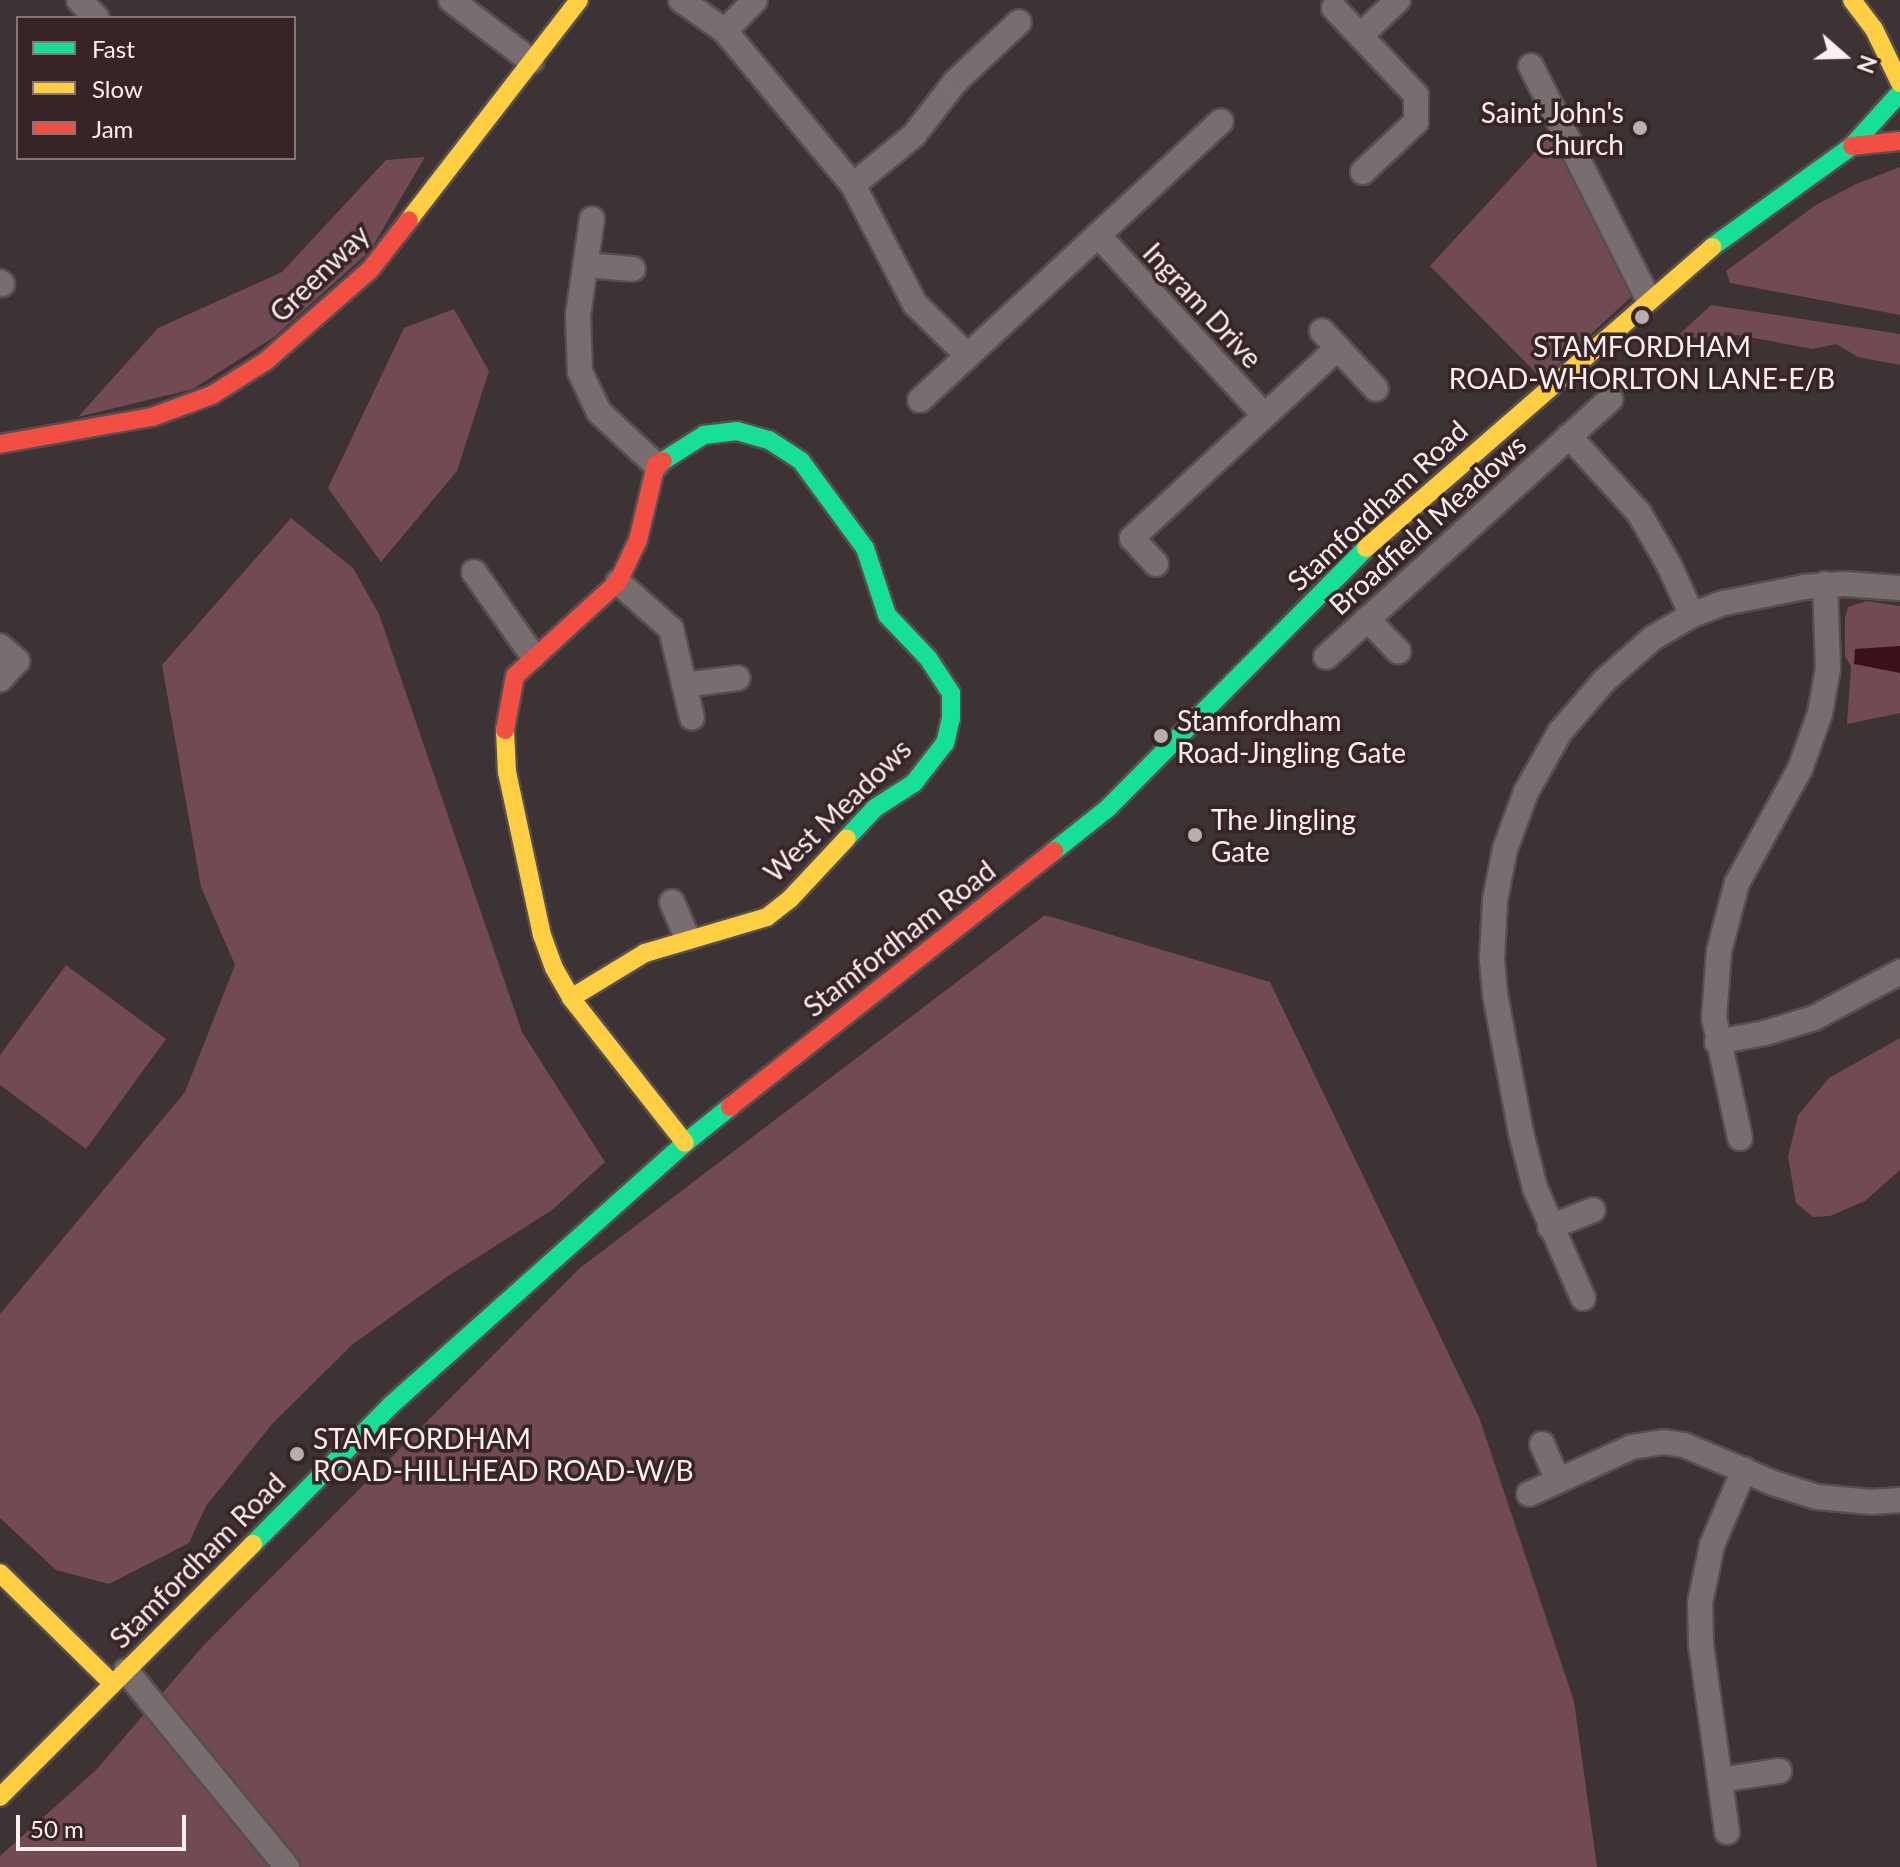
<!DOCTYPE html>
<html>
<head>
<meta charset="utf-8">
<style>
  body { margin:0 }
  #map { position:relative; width:1900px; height:1867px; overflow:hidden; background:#3d3234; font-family:Lato,sans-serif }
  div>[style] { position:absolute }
  .green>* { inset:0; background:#724a51 }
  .water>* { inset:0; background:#3c101b }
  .roads { filter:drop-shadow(2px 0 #574e4f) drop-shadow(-2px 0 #574e4f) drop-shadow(0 2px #574e4f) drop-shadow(0 -2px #574e4f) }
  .street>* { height:24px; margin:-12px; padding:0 12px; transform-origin:12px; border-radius:12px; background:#786e70 }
  .fast>* { height:18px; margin:-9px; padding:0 9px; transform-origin:9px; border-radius:9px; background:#16e098 }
  .slow>* { height:18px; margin:-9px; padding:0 9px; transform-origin:9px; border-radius:9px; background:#ffcf43 }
  .jam>* { height:18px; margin:-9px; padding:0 9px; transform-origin:9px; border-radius:9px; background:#f24e42 }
  .dots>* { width:22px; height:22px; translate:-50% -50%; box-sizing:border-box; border:4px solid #372427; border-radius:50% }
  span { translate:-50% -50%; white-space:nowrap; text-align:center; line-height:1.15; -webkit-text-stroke:7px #372427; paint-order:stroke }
  .poi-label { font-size:28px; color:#fdeff1 }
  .right { translate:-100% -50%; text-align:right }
  .left { translate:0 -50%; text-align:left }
  .street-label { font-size:28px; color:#fdeff1 }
  .legend { position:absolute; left:16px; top:16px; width:280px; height:144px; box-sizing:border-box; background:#372427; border:2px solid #867578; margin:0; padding:10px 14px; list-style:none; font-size:24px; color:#fdeff1 }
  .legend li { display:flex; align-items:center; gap:16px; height:40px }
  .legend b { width:40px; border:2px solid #867578 }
  .north { position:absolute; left:1804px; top:16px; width:80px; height:80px; -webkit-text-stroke:6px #372427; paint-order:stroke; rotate:110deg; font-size:22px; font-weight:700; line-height:32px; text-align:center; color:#fdeff1 }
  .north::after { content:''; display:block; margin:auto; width:28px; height:36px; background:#fdeff1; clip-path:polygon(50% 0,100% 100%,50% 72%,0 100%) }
  .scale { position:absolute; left:16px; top:1815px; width:170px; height:36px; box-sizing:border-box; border:4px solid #fdeff1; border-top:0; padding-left:10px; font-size:24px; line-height:28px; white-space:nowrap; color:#fdeff1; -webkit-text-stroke:6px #372427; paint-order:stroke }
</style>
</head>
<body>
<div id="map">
  <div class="green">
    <i style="clip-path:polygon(1555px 130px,1630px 278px,1630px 298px,1542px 379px,1430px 266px)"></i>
    <i style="clip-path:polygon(425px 157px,370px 251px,274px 337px,193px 389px,78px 417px,158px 328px,282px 272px,386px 160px)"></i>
    <i style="clip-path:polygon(1900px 167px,1900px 315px,1730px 283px,1726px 271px,1816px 205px,1856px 184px)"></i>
    <i style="clip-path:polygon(1711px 305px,1900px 334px,1900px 365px,1858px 357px,1836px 344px,1813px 349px,1738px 335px,1686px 338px,1670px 343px)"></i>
    <i style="clip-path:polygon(454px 309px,489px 371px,457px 471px,381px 562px,328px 488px,404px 328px)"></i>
    <i style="clip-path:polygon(291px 518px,353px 568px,379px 614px,522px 1032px,605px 1162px,552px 1210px,448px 1276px,353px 1344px,273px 1423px,206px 1506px,189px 1543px,109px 1584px,56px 1570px,0 1518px,0 1314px,185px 1092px,235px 965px,201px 887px,162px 665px)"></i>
    <i style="clip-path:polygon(1866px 601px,1900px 606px,1900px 713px,1847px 724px,1851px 667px,1845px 656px,1845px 617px,1848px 607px)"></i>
    <i style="clip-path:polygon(1045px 915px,1270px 982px,1479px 1417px,1574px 1701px,1597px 1867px,0 1867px,0 1856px,96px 1770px,203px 1646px,580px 1268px)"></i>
    <i style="clip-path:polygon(66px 965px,166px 1039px,86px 1149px,0 1085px,0 1055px)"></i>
    <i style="clip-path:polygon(1900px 1038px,1900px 1170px,1865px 1201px,1830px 1216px,1813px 1217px,1796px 1203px,1788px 1157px,1798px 1115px,1829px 1078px)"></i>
  </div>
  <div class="water">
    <i style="clip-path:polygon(1900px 646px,1900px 673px,1854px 664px,1855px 649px)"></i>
  </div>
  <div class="roads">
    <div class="street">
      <i style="left:79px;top:0;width:25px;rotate:45deg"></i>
      <i style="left:451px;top:0;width:101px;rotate:37.3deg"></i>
      <i style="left:681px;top:0;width:54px;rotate:35.2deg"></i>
      <i style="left:725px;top:31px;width:200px;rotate:50.3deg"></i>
      <i style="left:853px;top:185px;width:134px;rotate:62.5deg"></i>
      <i style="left:915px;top:304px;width:74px;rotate:44.5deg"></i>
      <i style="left:1334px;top:8px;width:120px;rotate:46.7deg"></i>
      <i style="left:1416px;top:95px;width:27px;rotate:90deg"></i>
      <i style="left:1416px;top:122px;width:73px;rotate:136.7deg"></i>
      <i style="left:725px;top:31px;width:43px;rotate:-45.9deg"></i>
      <i style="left:1360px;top:36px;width:52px;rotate:-43.5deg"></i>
      <i style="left:1531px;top:66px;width:261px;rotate:63.3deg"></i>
      <i style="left:853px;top:185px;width:79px;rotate:-39.3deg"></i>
      <i style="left:914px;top:135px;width:68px;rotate:-52.1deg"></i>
      <i style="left:956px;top:81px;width:86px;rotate:-43.1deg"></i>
      <i style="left:592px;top:219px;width:97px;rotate:98.3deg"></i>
      <i style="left:578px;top:315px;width:57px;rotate:88deg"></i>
      <i style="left:580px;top:372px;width:44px;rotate:64.6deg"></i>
      <i style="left:599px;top:412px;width:78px;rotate:42.9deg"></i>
      <i style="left:1098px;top:235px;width:245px;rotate:47.3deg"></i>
      <i style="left:585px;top:265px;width:48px;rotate:4.8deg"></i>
      <i style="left:0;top:282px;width:3px;rotate:45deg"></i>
      <i style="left:1322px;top:331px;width:79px;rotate:47deg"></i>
      <i style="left:920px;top:400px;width:410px;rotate:-42.8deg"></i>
      <i style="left:1569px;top:436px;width:104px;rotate:47.7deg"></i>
      <i style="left:1639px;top:513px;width:60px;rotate:60deg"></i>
      <i style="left:1669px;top:565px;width:55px;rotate:65.3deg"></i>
      <i style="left:1156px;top:564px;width:35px;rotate:-133deg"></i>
      <i style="left:1132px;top:538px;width:280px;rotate:-42.7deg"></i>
      <i style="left:474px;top:572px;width:103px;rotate:54.9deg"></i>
      <i style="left:618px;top:582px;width:71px;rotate:41.6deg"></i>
      <i style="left:671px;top:629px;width:91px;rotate:76.7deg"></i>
      <i style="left:1367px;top:619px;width:45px;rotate:45.9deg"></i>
      <i style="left:0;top:646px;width:23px;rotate:41deg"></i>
      <i style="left:17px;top:661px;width:25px;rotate:132deg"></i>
      <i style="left:1326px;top:657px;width:384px;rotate:-42.2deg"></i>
      <i style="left:684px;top:685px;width:54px;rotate:-7.4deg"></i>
      <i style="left:672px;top:902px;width:39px;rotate:67deg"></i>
      <i style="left:1717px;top:1042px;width:49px;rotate:-10.6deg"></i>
      <i style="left:1765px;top:1033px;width:51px;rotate:-17deg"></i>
      <i style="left:1814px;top:1018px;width:98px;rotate:-28.1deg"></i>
      <i style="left:1740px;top:1138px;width:123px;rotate:-102.2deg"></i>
      <i style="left:1714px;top:1018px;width:67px;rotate:-85.7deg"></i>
      <i style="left:1719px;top:951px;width:70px;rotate:-75.2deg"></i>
      <i style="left:1737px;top:883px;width:130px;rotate:-61.1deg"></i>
      <i style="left:1800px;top:769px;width:59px;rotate:-70.3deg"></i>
      <i style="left:1820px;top:713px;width:46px;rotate:-79.9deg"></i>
      <i style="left:1828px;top:668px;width:84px;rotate:-92deg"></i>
      <i style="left:1550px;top:1227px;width:46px;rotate:-21.6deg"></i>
      <i style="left:1583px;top:1298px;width:120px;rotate:-113.6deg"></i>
      <i style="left:1535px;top:1188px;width:57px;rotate:-104.3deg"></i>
      <i style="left:1521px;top:1133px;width:141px;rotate:-100.6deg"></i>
      <i style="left:1495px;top:994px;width:36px;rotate:-95deg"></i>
      <i style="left:1492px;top:958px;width:58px;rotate:-87deg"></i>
      <i style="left:1495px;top:900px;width:52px;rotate:-78.9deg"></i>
      <i style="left:1505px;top:849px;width:61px;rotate:-69.8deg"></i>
      <i style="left:1526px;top:792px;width:69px;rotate:-60.5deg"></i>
      <i style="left:1560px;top:732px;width:67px;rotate:-49.2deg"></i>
      <i style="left:1604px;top:681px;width:65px;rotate:-41.3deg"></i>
      <i style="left:1653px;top:638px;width:45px;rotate:-30.5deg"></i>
      <i style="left:1692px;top:615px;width:34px;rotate:-21deg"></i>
      <i style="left:1724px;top:603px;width:82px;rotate:-11.3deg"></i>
      <i style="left:1804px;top:587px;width:41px;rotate:-4.2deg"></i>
      <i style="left:1845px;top:584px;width:55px;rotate:4.2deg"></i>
      <i style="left:1542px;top:1444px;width:40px;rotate:66.6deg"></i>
      <i style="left:1529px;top:1494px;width:113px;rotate:-24.5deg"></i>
      <i style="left:1632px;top:1447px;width:32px;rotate:-9deg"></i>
      <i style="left:1664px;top:1442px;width:20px;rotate:9deg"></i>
      <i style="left:1684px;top:1445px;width:97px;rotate:23.1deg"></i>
      <i style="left:1773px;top:1483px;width:46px;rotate:17.7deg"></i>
      <i style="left:1817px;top:1497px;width:55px;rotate:5.2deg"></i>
      <i style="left:1872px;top:1502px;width:28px;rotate:-4deg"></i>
      <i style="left:126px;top:1671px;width:254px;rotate:50.6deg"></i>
      <i style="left:1720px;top:1780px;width:60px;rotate:-8.7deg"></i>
      <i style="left:1727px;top:1832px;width:190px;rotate:-97.9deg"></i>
      <i style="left:1701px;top:1644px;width:41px;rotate:-91.4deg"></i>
      <i style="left:1700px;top:1603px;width:59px;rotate:-78.3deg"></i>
      <i style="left:1712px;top:1545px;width:82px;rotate:-66.9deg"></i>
    </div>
    <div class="fast">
      <i style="left:1712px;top:247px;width:173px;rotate:-35.8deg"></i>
      <i style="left:1852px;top:146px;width:69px;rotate:-48deg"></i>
      <i style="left:663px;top:461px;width:49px;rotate:-32.4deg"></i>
      <i style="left:704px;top:435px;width:33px;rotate:-7deg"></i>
      <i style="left:737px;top:431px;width:33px;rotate:16deg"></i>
      <i style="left:769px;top:440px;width:38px;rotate:33deg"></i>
      <i style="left:801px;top:461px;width:108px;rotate:53.7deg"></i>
      <i style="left:865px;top:548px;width:71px;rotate:71.8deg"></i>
      <i style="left:887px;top:615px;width:59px;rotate:46.4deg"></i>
      <i style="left:928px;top:658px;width:42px;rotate:56.7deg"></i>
      <i style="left:951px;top:693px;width:25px;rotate:90deg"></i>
      <i style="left:951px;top:718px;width:26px;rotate:103deg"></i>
      <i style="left:945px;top:743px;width:51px;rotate:127.8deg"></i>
      <i style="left:914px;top:783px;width:46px;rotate:147.3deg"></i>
      <i style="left:875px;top:808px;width:41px;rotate:133deg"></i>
      <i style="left:1054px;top:851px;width:69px;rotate:-38.5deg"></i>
      <i style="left:1108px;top:808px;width:366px;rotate:-45.2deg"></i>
      <i style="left:253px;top:1544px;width:196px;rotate:-45.2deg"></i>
      <i style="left:391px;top:1405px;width:394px;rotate:-41.7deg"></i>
      <i style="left:685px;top:1143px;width:58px;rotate:-38.7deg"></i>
    </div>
    <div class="slow">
      <i style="left:1852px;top:0;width:36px;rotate:53deg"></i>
      <i style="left:1874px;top:29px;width:60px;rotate:64.3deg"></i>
      <i style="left:409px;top:220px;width:278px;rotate:-52.3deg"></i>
      <i style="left:1366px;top:548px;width:459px;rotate:-41deg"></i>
      <i style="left:505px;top:730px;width:42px;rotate:87.3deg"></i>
      <i style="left:507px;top:772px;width:167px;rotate:77.9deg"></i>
      <i style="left:542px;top:935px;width:35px;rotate:70deg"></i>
      <i style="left:554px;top:968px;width:34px;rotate:60deg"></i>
      <i style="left:571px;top:998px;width:184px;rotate:51.8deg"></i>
      <i style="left:571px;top:998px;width:87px;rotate:-31.3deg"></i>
      <i style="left:645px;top:953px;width:127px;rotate:-16.4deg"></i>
      <i style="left:767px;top:917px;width:29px;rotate:-38deg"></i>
      <i style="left:790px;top:899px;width:83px;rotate:-46.9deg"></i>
      <i style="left:0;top:1573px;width:158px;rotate:44.5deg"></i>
      <i style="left:0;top:1797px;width:358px;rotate:-45deg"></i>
    </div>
    <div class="jam">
      <i style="left:1852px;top:146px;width:48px;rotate:-5.9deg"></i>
      <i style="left:0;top:444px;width:154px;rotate:-10.1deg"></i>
      <i style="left:152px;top:417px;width:64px;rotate:-20.1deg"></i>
      <i style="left:212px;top:395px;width:64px;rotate:-32.2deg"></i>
      <i style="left:266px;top:361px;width:138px;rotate:-41.2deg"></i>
      <i style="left:370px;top:270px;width:63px;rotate:-52deg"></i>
      <i style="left:505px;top:730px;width:55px;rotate:-79.5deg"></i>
      <i style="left:515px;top:676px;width:139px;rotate:-42.4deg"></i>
      <i style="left:618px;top:582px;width:47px;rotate:-64.5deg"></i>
      <i style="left:638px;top:540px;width:77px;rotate:-76.5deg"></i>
      <i style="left:656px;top:465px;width:8px;rotate:-30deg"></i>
      <i style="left:730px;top:1107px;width:413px;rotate:-38.3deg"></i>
    </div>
  </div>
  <div class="dots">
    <i style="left:1640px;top:128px;background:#baadaf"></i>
    <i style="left:1642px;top:317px;background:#baadaf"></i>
    <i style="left:1161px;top:736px;background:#baadaf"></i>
    <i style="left:1195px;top:835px;background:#baadaf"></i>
    <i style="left:297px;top:1454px;background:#baadaf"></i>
  </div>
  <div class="poi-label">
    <span class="right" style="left:1624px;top:128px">Saint John's<br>Church</span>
    <span style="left:1642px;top:362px">STAMFORDHAM<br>ROAD-WHORLTON LANE-E/B</span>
    <span class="left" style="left:1177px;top:736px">Stamfordham<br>Road-Jingling Gate</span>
    <span class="left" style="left:1211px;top:835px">The Jingling<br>Gate</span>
    <span class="left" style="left:313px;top:1454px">STAMFORDHAM<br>ROAD-HILLHEAD ROAD-W/B</span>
  </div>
  <div class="street-label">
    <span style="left:319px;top:273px;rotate:-44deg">Greenway</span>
    <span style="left:1203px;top:305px;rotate:47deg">Ingram Drive</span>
    <span style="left:1377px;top:505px;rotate:-43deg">Stamfordham Road</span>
    <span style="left:1427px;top:524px;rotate:-42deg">Broadfield Meadows</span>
    <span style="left:837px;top:810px;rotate:-44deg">West Meadows</span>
    <span style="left:899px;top:938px;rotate:-38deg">Stamfordham Road</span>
    <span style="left:197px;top:1560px;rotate:-45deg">Stamfordham Road</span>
  </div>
  <ul class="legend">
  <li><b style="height:10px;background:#16e098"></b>Fast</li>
  <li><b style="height:10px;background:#ffcf43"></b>Slow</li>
  <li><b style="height:10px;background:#f24e42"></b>Jam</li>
  </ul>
  <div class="north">N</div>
  <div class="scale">50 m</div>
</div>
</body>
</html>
